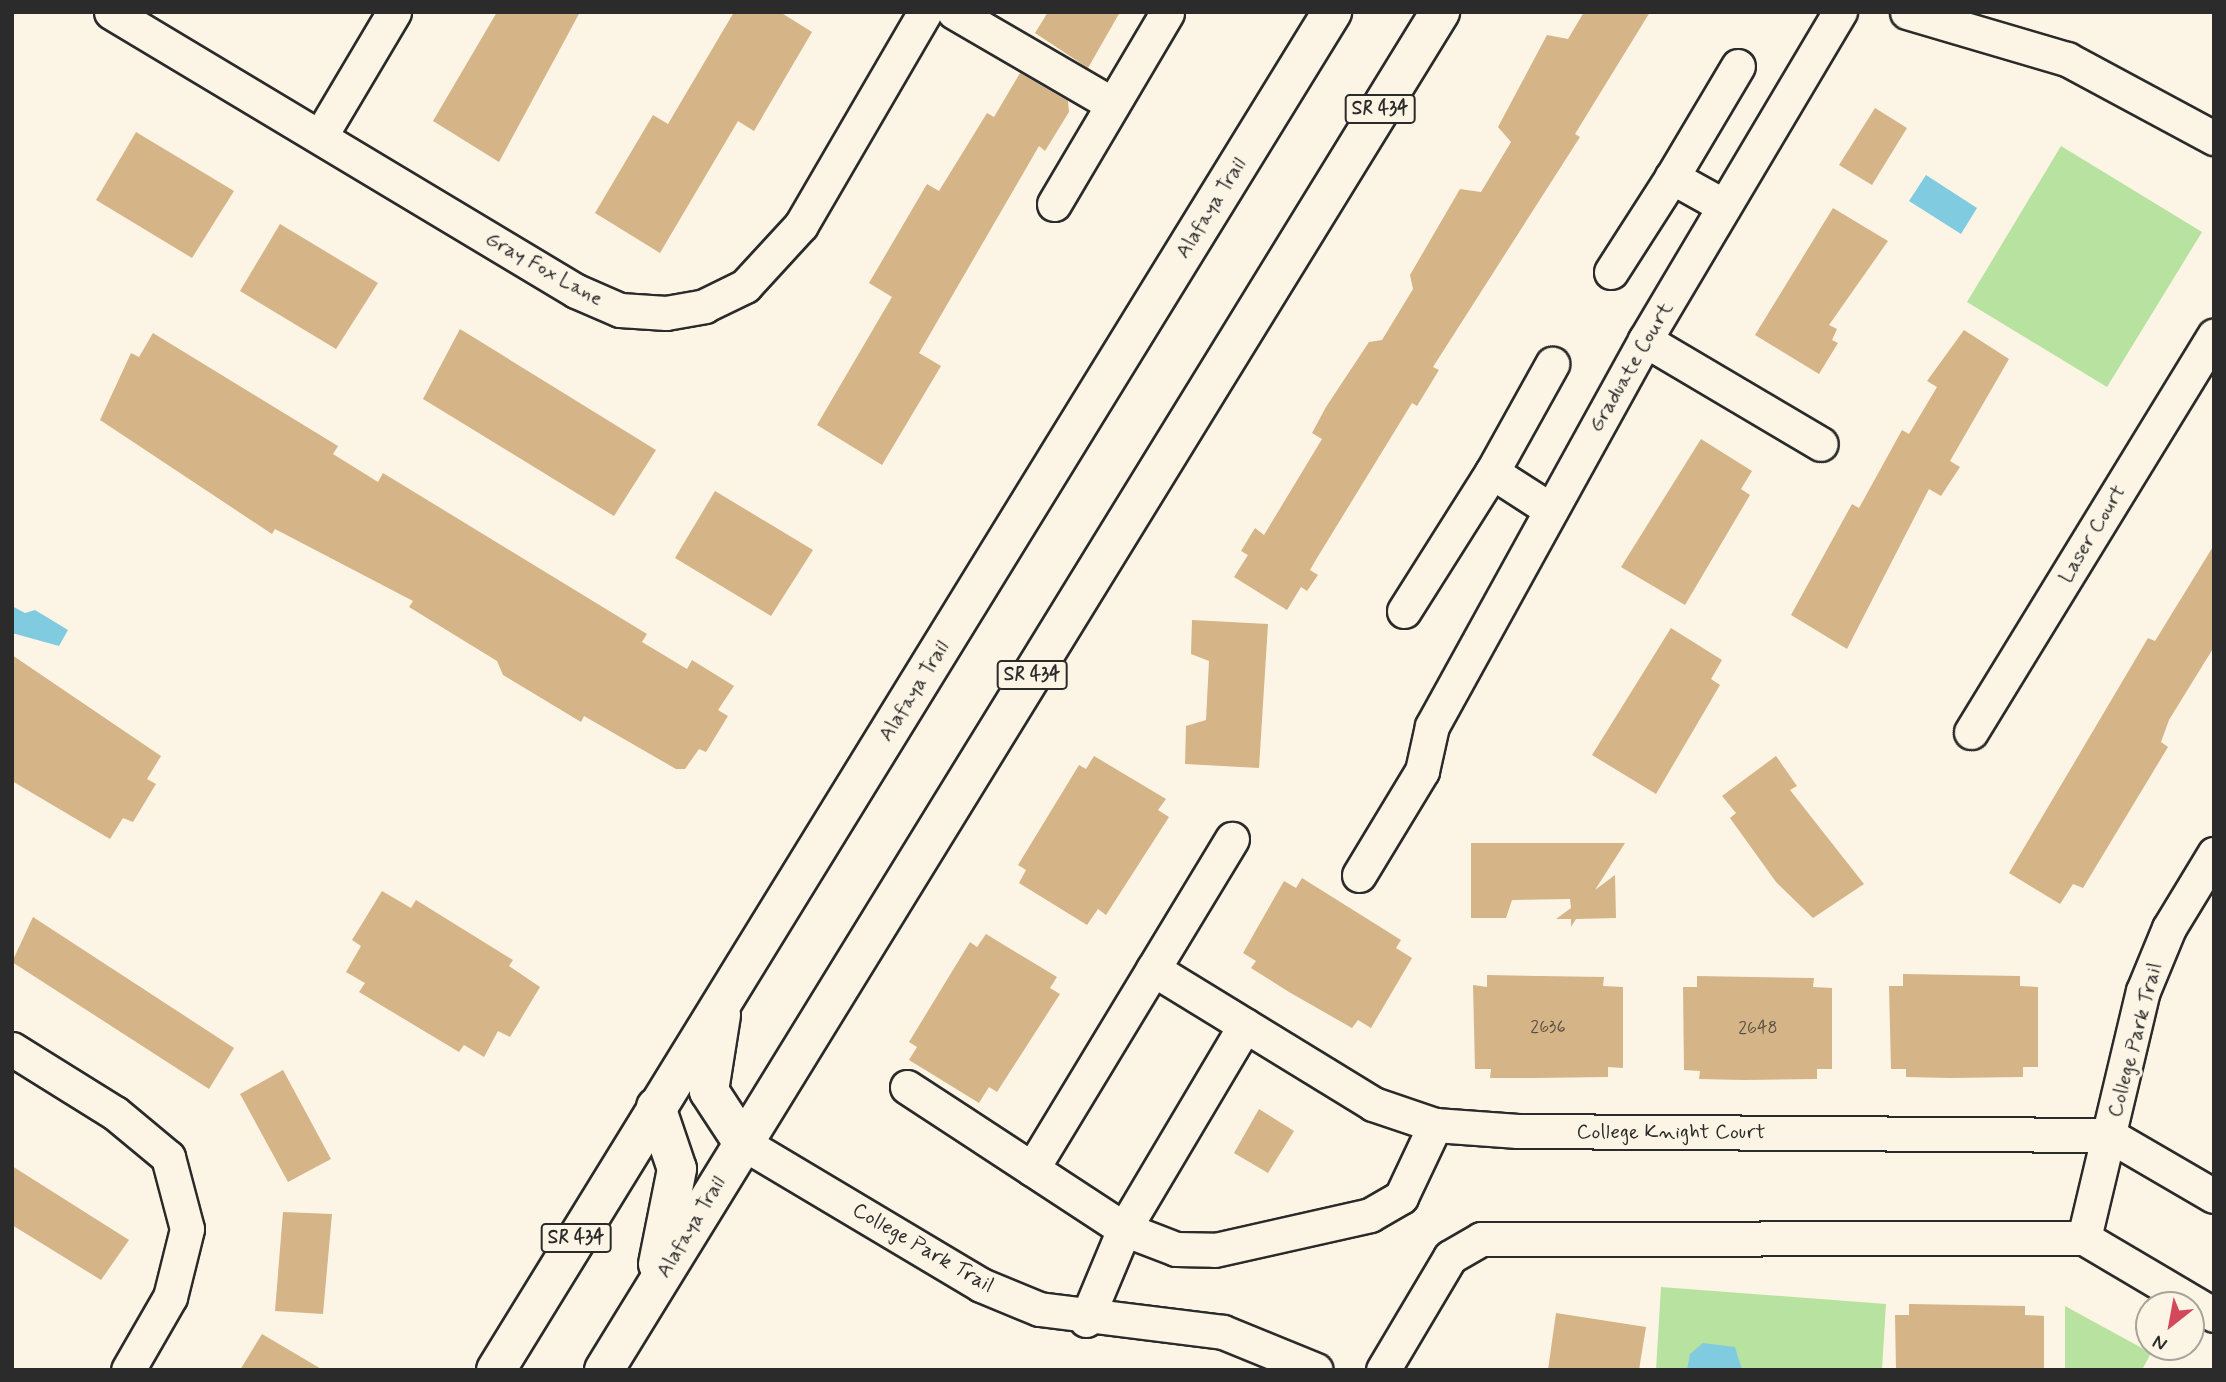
<!DOCTYPE html>
<html>
<head>
<meta charset="utf-8">
<style>
  body { margin:0 }
  #map { position:relative; width:2226px; height:1382px; overflow:hidden; background:#fcf5e5; font-family:Mynerve,sans-serif }
  div>[style] { position:absolute }
  .green>* { inset:0; background:#b7e29f }
  .water>* { inset:0; background:#80cbe0 }
  .building>* { inset:0; background:#d5b488 }
  .roads { filter:drop-shadow(2px 0 #2b2b2b) drop-shadow(-2px 0 #2b2b2b) drop-shadow(0 2px #2b2b2b) drop-shadow(0 -2px #2b2b2b) }
  .minor>* { height:33px; margin:-16.5px; padding:0 16.5px; transform-origin:16.5px; border-radius:16.5px; background:#fcf5e5 }
  .major>* { height:38px; margin:-19px; padding:0 19px; transform-origin:19px; border-radius:19px; background:#fcf5e5 }
  span { translate:-50% -50%; white-space:nowrap; text-align:center; line-height:1.15; -webkit-text-stroke:6px #fcf5e5; paint-order:stroke }
  .number-label { font-size:18px; color:#564d42 }
  .number-label span { -webkit-text-stroke-width:0 }
  .shield-label span { padding:2px 5px; background:#fcf5e5; border:2px solid; border-radius:5px; -webkit-text-stroke-width:0 }
  .shield-label { font-size:19px; color:#2b2b2b; font-weight:700 }
  .street-label { font-size:21px; color:#2b2b2b }
  .frame { position:absolute; inset:0; border:14px solid #2b2b2b; pointer-events:none }
  .north { position:absolute; left:2135px; top:1291px; width:70px; height:70px; box-sizing:border-box; background:#fcf5e5; border:2px solid #a8a49b; border-radius:50%; rotate:211deg; font-size:19px; font-weight:700; line-height:28px; text-align:center; color:#2b2b2b }
  .north::after { content:''; display:block; margin:auto; width:24px; height:32px; background:#d1495b; clip-path:polygon(50% 0,100% 100%,50% 72%,0 100%) }
</style>
</head>
<body>
<div id="map">
  <div class="green">
    <i style="clip-path:polygon(2061px 146px,2202px 232px,2107px 387px,1967px 302px)"></i>
    <i style="clip-path:polygon(1661px 1287px,1886px 1304px,1882px 1370px,1656px 1370px)"></i>
    <i style="clip-path:polygon(2065px 1306px,2151px 1353px,2142px 1370px,2065px 1370px)"></i>
  </div>
  <div class="water">
    <i style="clip-path:polygon(1926px 175px,1977px 208px,1961px 234px,1909px 201px)"></i>
    <i style="clip-path:polygon(12px 606px,25px 613px,35px 610px,68px 630px,59px 646px,12px 633px)"></i>
    <i style="clip-path:polygon(1703px 1343px,1735px 1347px,1742px 1370px,1687px 1370px,1690px 1354px)"></i>
  </div>
  <div class="building">
    <i style="clip-path:polygon(497px 12px,580px 12px,499px 162px,433px 121px)"></i>
    <i style="clip-path:polygon(734px 12px,780px 12px,812px 32px,754px 131px,738px 121px,660px 253px,595px 213px,653px 115px,668px 124px)"></i>
    <i style="clip-path:polygon(1048px 12px,1120px 12px,1088px 68px,1035px 33px)"></i>
    <i style="clip-path:polygon(1584px 12px,1650px 12px,1575px 134px,1580px 137px,1433px 367px,1439px 370px,1417px 406px,1412px 403px,1317px 558px,1310px 570px,1318px 575px,1307px 591px,1301px 587px,1287px 610px,1234px 577px,1248px 555px,1241px 551px,1255px 528px,1264px 535px,1322px 439px,1312px 433px,1326px 407px,1369px 342px,1382px 340px,1413px 289px,1410px 275px,1460px 189px,1481px 192px,1511px 142px,1498px 127px,1547px 35px,1568px 39px)"></i>
    <i style="clip-path:polygon(1020px 73px,1068px 101px,1069px 112px,1045px 151px,1039px 146px,919px 353px,941px 366px,882px 465px,817px 425px,892px 297px,869px 283px,927px 184px,939px 191px,987px 113px,994px 117px)"></i>
    <i style="clip-path:polygon(1875px 108px,1907px 128px,1872px 185px,1839px 165px)"></i>
    <i style="clip-path:polygon(136px 132px,234px 191px,192px 258px,96px 200px)"></i>
    <i style="clip-path:polygon(1833px 208px,1888px 241px,1829px 325px,1837px 329px,1832px 340px,1838px 343px,1819px 374px,1755px 335px)"></i>
    <i style="clip-path:polygon(280px 224px,378px 283px,336px 349px,240px 291px)"></i>
    <i style="clip-path:polygon(460px 329px,656px 450px,614px 516px,423px 399px)"></i>
    <i style="clip-path:polygon(1964px 330px,2009px 359px,1950px 461px,1960px 467px,1941px 496px,1929px 489px,1847px 649px,1791px 615px,1852px 504px,1859px 508px,1902px 430px,1909px 434px,1937px 387px,1927px 381px)"></i>
    <i style="clip-path:polygon(153px 333px,338px 446px,333px 454px,378px 482px,383px 473px,647px 634px,642px 642px,687px 669px,692px 660px,734px 686px,718px 710px,728px 716px,706px 752px,699px 749px,685px 769px,676px 769px,584px 716px,581px 722px,503px 675px,497px 661px,409px 607px,413px 601px,275px 529px,272px 534px,100px 420px,131px 353px,139px 357px)"></i>
    <i style="clip-path:polygon(1701px 439px,1752px 471px,1741px 489px,1750px 495px,1685px 605px,1621px 567px)"></i>
    <i style="clip-path:polygon(715px 491px,813px 550px,771px 616px,675px 558px)"></i>
    <i style="clip-path:polygon(2214px 545px,2214px 647px,2169px 720px,2161px 742px,2168px 747px,2083px 888px,2073px 884px,2060px 904px,2009px 873px,2148px 638px,2155px 641px)"></i>
    <i style="clip-path:polygon(1192px 620px,1268px 624px,1259px 768px,1185px 764px,1186px 726px,1206px 720px,1209px 661px,1191px 654px)"></i>
    <i style="clip-path:polygon(1671px 628px,1722px 660px,1711px 679px,1720px 685px,1656px 794px,1592px 755px)"></i>
    <i style="clip-path:polygon(12px 655px,161px 756px,147px 779px,156px 784px,133px 822px,123px 818px,110px 839px,12px 781px)"></i>
    <i style="clip-path:polygon(1094px 756px,1166px 799px,1158px 810px,1169px 817px,1106px 915px,1098px 909px,1087px 925px,1019px 883px,1026px 870px,1018px 865px,1079px 765px,1086px 769px)"></i>
    <i style="clip-path:polygon(1776px 756px,1797px 786px,1790px 790px,1864px 884px,1813px 918px,1776px 882px,1730px 818px,1736px 813px,1722px 796px)"></i>
    <i style="clip-path:polygon(1471px 843px,1625px 843px,1595px 890px,1615px 875px,1616px 918px,1576px 919px,1571px 927px,1571px 919px,1556px 919px,1571px 908px,1570px 899px,1512px 900px,1506px 918px,1471px 918px)"></i>
    <i style="clip-path:polygon(1302px 878px,1401px 940px,1396px 948px,1412px 958px,1371px 1028px,1358px 1020px,1352px 1028px,1289px 992px,1251px 968px,1256px 961px,1243px 953px,1284px 881px,1296px 888px)"></i>
    <i style="clip-path:polygon(382px 891px,411px 908px,416px 900px,513px 960px,509px 966px,540px 987px,510px 1037px,498px 1031px,484px 1057px,464px 1045px,459px 1052px,359px 992px,365px 983px,346px 972px,361px 946px,352px 940px)"></i>
    <i style="clip-path:polygon(33px 917px,234px 1048px,209px 1089px,12px 962px)"></i>
    <i style="clip-path:polygon(986px 934px,1057px 977px,1050px 988px,1060px 994px,997px 1092px,989px 1087px,979px 1103px,909px 1060px,917px 1047px,909px 1042px,970px 942px,977px 947px)"></i>
    <i style="clip-path:polygon(1903px 974px,2020px 976px,2020px 986px,2038px 987px,2038px 1067px,2023px 1067px,2023px 1077px,1950px 1078px,1906px 1077px,1906px 1069px,1891px 1069px,1889px 986px,1903px 986px)"></i>
    <i style="clip-path:polygon(1487px 975px,1604px 977px,1603px 986px,1623px 987px,1623px 1068px,1608px 1067px,1608px 1077px,1534px 1078px,1490px 1078px,1491px 1069px,1475px 1069px,1473px 985px,1487px 987px)"></i>
    <i style="clip-path:polygon(1697px 976px,1814px 978px,1813px 987px,1832px 988px,1832px 1069px,1817px 1069px,1817px 1079px,1744px 1080px,1699px 1079px,1700px 1071px,1684px 1070px,1683px 987px,1697px 987px)"></i>
    <i style="clip-path:polygon(283px 1070px,331px 1159px,288px 1182px,240px 1094px)"></i>
    <i style="clip-path:polygon(1259px 1109px,1294px 1131px,1268px 1173px,1234px 1153px)"></i>
    <i style="clip-path:polygon(12px 1166px,129px 1240px,101px 1280px,12px 1225px)"></i>
    <i style="clip-path:polygon(283px 1212px,332px 1214px,323px 1314px,275px 1311px)"></i>
    <i style="clip-path:polygon(1909px 1304px,2025px 1306px,2025px 1315px,2044px 1316px,2044px 1370px,1896px 1370px,1895px 1315px,1909px 1315px)"></i>
    <i style="clip-path:polygon(1556px 1313px,1646px 1327px,1639px 1370px,1548px 1370px)"></i>
    <i style="clip-path:polygon(262px 1334px,323px 1370px,240px 1370px)"></i>
  </div>
  <div class="roads">
    <div class="minor">
      <i style="left:111px;top:12px;width:542px;rotate:30.96deg"></i>
      <i style="left:576px;top:291px;width:48px;rotate:23.4deg"></i>
      <i style="left:620px;top:310px;width:46px;rotate:3.7deg"></i>
      <i style="left:666px;top:313px;width:39px;rotate:-10deg"></i>
      <i style="left:704px;top:306px;width:46px;rotate:-26deg"></i>
      <i style="left:745px;top:286px;width:83px;rotate:-47.4deg"></i>
      <i style="left:801px;top:225px;width:246px;rotate:-59.8deg"></i>
      <i style="left:954px;top:12px;width:183px;rotate:30.2deg"></i>
      <i style="left:1907px;top:12px;width:167px;rotate:16.4deg"></i>
      <i style="left:2067px;top:59px;width:167px;rotate:28.3deg"></i>
      <i style="left:321px;top:135px;width:143px;rotate:-59.3deg"></i>
      <i style="left:1054px;top:204px;width:222px;rotate:-59.4deg"></i>
      <i style="left:1724px;top:206px;width:60px;rotate:-150.9deg"></i>
      <i style="left:1672px;top:177px;width:129px;rotate:-59.3deg"></i>
      <i style="left:1611px;top:272px;width:113px;rotate:-57.3deg"></i>
      <i style="left:1645px;top:340px;width:204px;rotate:30.6deg"></i>
      <i style="left:1492px;top:472px;width:124px;rotate:-60.9deg"></i>
      <i style="left:1404px;top:611px;width:165px;rotate:-57.7deg"></i>
      <i style="left:1492px;top:472px;width:70px;rotate:32.8deg"></i>
      <i style="left:1971px;top:732px;width:465px;rotate:-58.5deg"></i>
      <i style="left:1359px;top:875px;width:122px;rotate:-58.8deg"></i>
      <i style="left:1422px;top:771px;width:46px;rotate:-77.5deg"></i>
      <i style="left:1432px;top:726px;width:441px;rotate:-61.1deg"></i>
      <i style="left:1645px;top:340px;width:382px;rotate:-59.3deg"></i>
      <i style="left:1153px;top:969px;width:258px;rotate:31.5deg"></i>
      <i style="left:1373px;top:1104px;width:65px;rotate:18.7deg"></i>
      <i style="left:1435px;top:1125px;width:83px;rotate:4.1deg"></i>
      <i style="left:1518px;top:1131px;width:591px;rotate:0.39deg"></i>
      <i style="left:2109px;top:1135px;width:121px;rotate:30.2deg"></i>
      <i style="left:12px;top:1049px;width:121px;rotate:31.9deg"></i>
      <i style="left:115px;top:1113px;width:69px;rotate:39.7deg"></i>
      <i style="left:168px;top:1157px;width:74px;rotate:75.2deg"></i>
      <i style="left:187px;top:1229px;width:70px;rotate:104deg"></i>
      <i style="left:170px;top:1297px;width:84px;rotate:119.9deg"></i>
      <i style="left:907px;top:1087px;width:259px;rotate:33.2deg"></i>
      <i style="left:1124px;top:1229px;width:56px;rotate:21deg"></i>
      <i style="left:1176px;top:1249px;width:39px;rotate:1deg"></i>
      <i style="left:1215px;top:1250px;width:159px;rotate:-12.7deg"></i>
      <i style="left:1370px;top:1215px;width:36px;rotate:-30deg"></i>
      <i style="left:1401px;top:1197px;width:80px;rotate:-64.7deg"></i>
      <i style="left:743px;top:1143px;width:277px;rotate:30.8deg"></i>
      <i style="left:981px;top:1285px;width:63px;rotate:22.5deg"></i>
      <i style="left:1039px;top:1309px;width:185px;rotate:7.1deg"></i>
      <i style="left:1223px;top:1332px;width:100px;rotate:22.2deg"></i>
      <i style="left:1032px;top:1169px;width:386px;rotate:-58.8deg"></i>
      <i style="left:2084px;top:1238px;width:254px;rotate:-76.6deg"></i>
      <i style="left:2143px;top:991px;width:68px;rotate:-67.6deg"></i>
      <i style="left:2169px;top:928px;width:87px;rotate:-58.7deg"></i>
      <i style="left:1086px;top:1320px;width:99px;rotate:-67.3deg"></i>
      <i style="left:1124px;top:1229px;width:237px;rotate:-59.3deg"></i>
      <i style="left:1383px;top:1370px;width:131px;rotate:-59.3deg"></i>
      <i style="left:1450px;top:1257px;width:36px;rotate:-30deg"></i>
      <i style="left:1481px;top:1239px;width:603px;rotate:-0.1deg"></i>
      <i style="left:2084px;top:1238px;width:151px;rotate:30.6deg"></i>
    </div>
    <div class="major">
      <i style="left:721px;top:1015px;width:77px;rotate:99deg"></i>
      <i style="left:709px;top:1091px;width:62px;rotate:56.8deg"></i>
      <i style="left:656px;top:1107px;width:65px;rotate:71.3deg"></i>
      <i style="left:677px;top:1169px;width:97px;rotate:101.3deg"></i>
      <i style="left:496px;top:1370px;width:1595px;rotate:-58.38deg"></i>
      <i style="left:604px;top:1370px;width:1595px;rotate:-58.38deg"></i>
    </div>
  </div>
  <div class="number-label">
    <span style="left:1548px;top:1027px">2636</span>
    <span style="left:1758px;top:1028px">2648</span>
  </div>
  <div class="shield-label">
    <span style="left:1380px;top:109px">SR 434</span>
    <span style="left:1032px;top:675px">SR 434</span>
    <span style="left:576px;top:1238px">SR 434</span>
  </div>
  <div class="street-label">
    <span style="left:1211px;top:208px;rotate:-58deg">Alafaya Trail</span>
    <span style="left:544px;top:269px;rotate:29deg">Gray Fox Lane</span>
    <span style="left:1631px;top:367px;rotate:-60deg">Graduate Court</span>
    <span style="left:2092px;top:534px;rotate:-59deg">Laser Court</span>
    <span style="left:914px;top:691px;rotate:-58deg">Alafaya Trail</span>
    <span style="left:2135px;top:1040px;rotate:-75deg">College Park Trail</span>
    <span style="left:1671px;top:1132px">College Knight Court</span>
    <span style="left:691px;top:1227px;rotate:-59deg">Alafaya Trail</span>
    <span style="left:923px;top:1248px;rotate:30deg">College Park Trail</span>
  </div>
  <div class="frame"></div>
  <div class="north">N</div>
</div>
</body>
</html>
